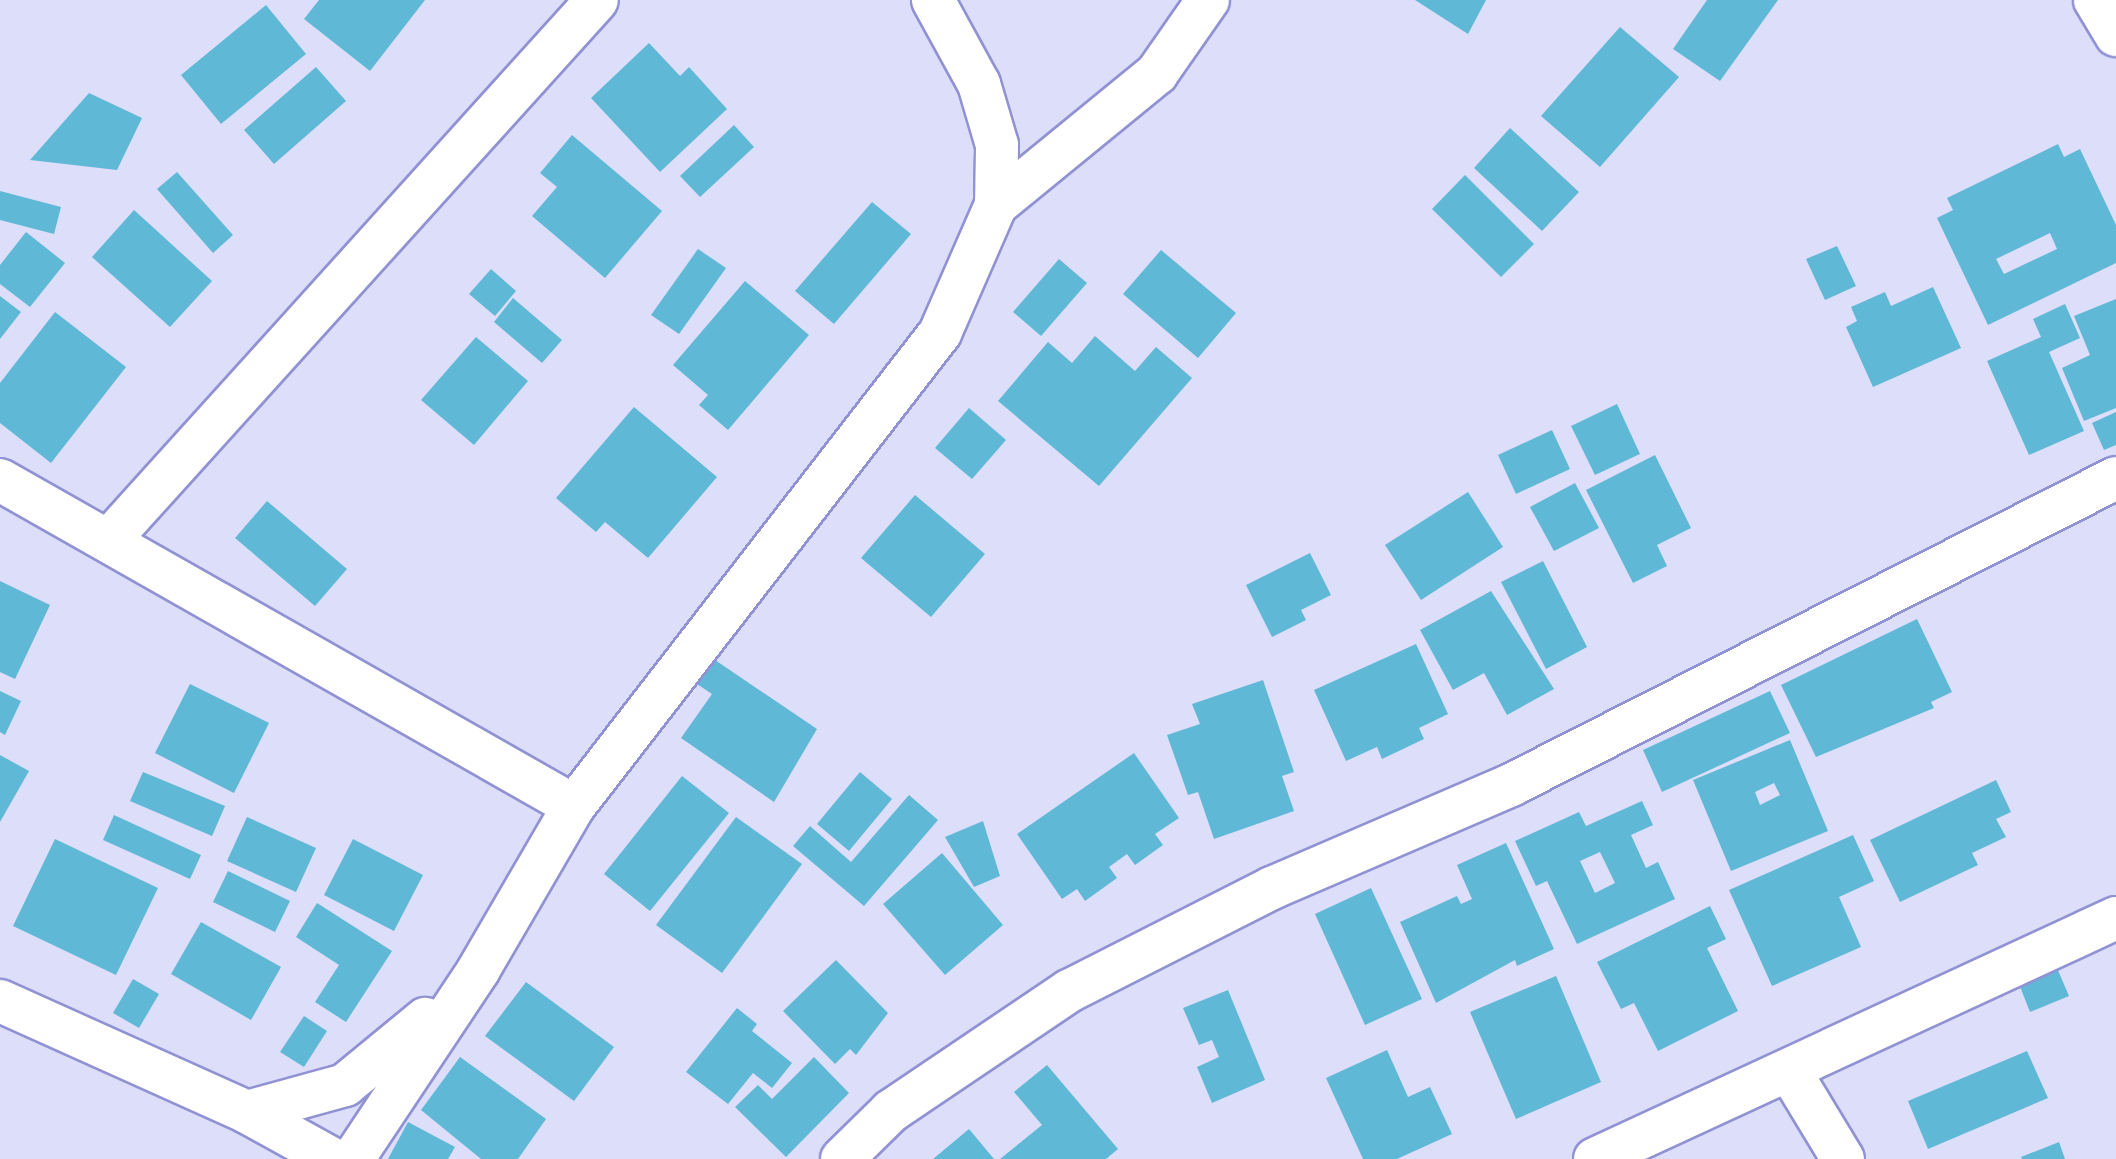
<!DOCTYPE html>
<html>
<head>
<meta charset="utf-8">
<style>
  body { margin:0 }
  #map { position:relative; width:2116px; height:1159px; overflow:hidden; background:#dddefa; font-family:Rubik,sans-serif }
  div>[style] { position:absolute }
  .building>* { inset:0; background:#60b8d7 }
  .roads { filter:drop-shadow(2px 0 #9192d3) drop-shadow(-2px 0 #9192d3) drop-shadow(0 2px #9192d3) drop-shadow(0 -2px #9192d3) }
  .minor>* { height:42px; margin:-21px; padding:0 21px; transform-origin:21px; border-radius:21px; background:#fff }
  span { translate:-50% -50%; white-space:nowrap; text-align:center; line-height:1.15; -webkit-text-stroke:6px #dddefa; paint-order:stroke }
</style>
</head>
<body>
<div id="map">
  <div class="building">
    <i style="clip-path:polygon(319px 0,425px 0,370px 71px,304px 19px)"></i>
    <i style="clip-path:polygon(1415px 0,1486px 0,1468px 34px)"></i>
    <i style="clip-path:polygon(1707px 0,1778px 0,1720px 81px,1673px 49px)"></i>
    <i style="clip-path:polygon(266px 5px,306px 54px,221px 124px,181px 75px)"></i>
    <i style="clip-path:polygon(1620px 27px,1679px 77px,1600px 167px,1541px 116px)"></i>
    <i style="clip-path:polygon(649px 43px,680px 76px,689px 67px,727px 109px,660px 172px,591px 98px)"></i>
    <i style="clip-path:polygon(316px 67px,346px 101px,274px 164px,244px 130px)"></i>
    <i style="clip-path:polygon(89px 93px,142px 118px,117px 170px,30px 160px)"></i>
    <i style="clip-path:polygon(734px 125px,754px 147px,700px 197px,680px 176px)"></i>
    <i style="clip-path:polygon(1510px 128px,1579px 192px,1542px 231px,1474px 168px)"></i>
    <i style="clip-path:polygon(572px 135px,662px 211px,605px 278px,532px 216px,557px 187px,540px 173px)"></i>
    <i style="clip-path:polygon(evenodd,2058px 144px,2064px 157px,2080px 149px,2116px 225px,2116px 263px,1988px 325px,1937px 218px,1953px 210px,1947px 198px,2058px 144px,2050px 233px,2057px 249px,2004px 274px,1996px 259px,2050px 233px)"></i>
    <i style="clip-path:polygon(177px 172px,233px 235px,213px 253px,157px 189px)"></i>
    <i style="clip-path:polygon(1465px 175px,1534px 244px,1501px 277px,1432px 209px)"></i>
    <i style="clip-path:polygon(0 191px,61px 207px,54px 234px,0 220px)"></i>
    <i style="clip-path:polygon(872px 202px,911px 234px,834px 324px,795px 291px)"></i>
    <i style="clip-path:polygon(134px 210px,212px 281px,170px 327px,92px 257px)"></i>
    <i style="clip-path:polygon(26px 232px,65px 263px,30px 307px,0 284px,0 265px)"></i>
    <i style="clip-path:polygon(1837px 246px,1856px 286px,1825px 300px,1806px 259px)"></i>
    <i style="clip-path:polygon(698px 249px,726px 268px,679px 334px,651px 315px)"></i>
    <i style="clip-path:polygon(1161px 250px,1236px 313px,1198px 358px,1123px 294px)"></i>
    <i style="clip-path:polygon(1059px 259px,1087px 283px,1041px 336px,1013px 312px)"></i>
    <i style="clip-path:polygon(491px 269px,516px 291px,495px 316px,469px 294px)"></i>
    <i style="clip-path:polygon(745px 281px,809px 335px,728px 430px,699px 405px,708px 395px,673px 365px)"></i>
    <i style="clip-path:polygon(1933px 287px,1961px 348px,1873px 387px,1846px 327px,1857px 321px,1851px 307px,1885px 292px,1891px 306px)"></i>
    <i style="clip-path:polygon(0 296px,21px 312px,0 339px)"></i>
    <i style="clip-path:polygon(513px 298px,562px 340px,542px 363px,494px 322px)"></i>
    <i style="clip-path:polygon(2116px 299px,2116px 408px,2084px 421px,2062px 368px,2090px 355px,2074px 316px)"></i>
    <i style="clip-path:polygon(2065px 304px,2080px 338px,2049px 352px,2084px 431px,2029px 455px,1987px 361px,2041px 337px,2033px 319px)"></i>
    <i style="clip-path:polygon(55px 312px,126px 367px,51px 463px,0 423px,0 383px)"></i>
    <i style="clip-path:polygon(1095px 336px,1135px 371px,1156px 347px,1192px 378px,1099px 486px,998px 401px,1048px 342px,1072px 363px)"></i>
    <i style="clip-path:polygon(476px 337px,528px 381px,474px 445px,421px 400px)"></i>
    <i style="clip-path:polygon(1617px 404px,1640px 454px,1595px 475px,1571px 426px)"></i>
    <i style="clip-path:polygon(634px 407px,717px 477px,648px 558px,605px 522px,596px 532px,556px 498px)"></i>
    <i style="clip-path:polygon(969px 408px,1006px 440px,972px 479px,935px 448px)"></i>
    <i style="clip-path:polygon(2116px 412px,2116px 445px,2104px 450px,2092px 423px)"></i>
    <i style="clip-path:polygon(1552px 430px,1570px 469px,1516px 494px,1498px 455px)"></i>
    <i style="clip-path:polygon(1655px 455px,1691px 528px,1657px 545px,1667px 566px,1633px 583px,1586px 490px)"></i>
    <i style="clip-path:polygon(1575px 483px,1599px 528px,1554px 551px,1530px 507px)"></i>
    <i style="clip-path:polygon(1468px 492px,1503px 547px,1421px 600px,1385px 545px)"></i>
    <i style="clip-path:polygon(915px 495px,985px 554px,931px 617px,861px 558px)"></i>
    <i style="clip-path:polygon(267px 501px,347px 569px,315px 606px,235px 538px)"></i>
    <i style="clip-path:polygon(1310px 553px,1331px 595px,1301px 610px,1306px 620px,1272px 637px,1246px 585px)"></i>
    <i style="clip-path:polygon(1543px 561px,1587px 647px,1546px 669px,1501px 582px)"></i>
    <i style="clip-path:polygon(0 581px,50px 605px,15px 679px,0 672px)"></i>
    <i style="clip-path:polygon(1491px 591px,1554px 689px,1507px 715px,1484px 673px,1453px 690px,1420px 630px)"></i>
    <i style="clip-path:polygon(1917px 619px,1952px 692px,1931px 702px,1934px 708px,1816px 757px,1781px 685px)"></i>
    <i style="clip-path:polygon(1416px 644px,1448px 714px,1419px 728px,1424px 739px,1382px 759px,1377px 747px,1346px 761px,1314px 690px)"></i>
    <i style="clip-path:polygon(715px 660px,817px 729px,774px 802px,681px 738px,712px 694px,697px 684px)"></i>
    <i style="clip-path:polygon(1263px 680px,1294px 772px,1282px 776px,1294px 811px,1214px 839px,1198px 792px,1188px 795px,1167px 735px,1200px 724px,1192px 704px)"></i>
    <i style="clip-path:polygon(190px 684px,269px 723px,234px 793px,155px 753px)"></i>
    <i style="clip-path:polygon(0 691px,21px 701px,5px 735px,0 732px)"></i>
    <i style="clip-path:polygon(1770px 691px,1790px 733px,1662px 792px,1643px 750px)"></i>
    <i style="clip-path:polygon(evenodd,1790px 740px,1828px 831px,1731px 871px,1693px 780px,1790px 740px,1774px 783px,1780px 795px,1760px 805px,1755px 792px,1774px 783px)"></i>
    <i style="clip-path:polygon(1134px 753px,1179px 818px,1155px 834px,1163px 845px,1135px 865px,1127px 854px,1109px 867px,1117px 878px,1085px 901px,1077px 889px,1062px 899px,1017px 834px)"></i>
    <i style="clip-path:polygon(0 755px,29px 771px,0 822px)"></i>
    <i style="clip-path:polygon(143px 772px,225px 806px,212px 836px,130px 801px)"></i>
    <i style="clip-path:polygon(860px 772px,892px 799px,849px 851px,817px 824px)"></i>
    <i style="clip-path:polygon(682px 776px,729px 813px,650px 911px,604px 874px)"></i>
    <i style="clip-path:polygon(1996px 780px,2011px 812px,1996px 819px,2006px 837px,1972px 853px,1978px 865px,1900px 902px,1870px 840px)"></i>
    <i style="clip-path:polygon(909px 795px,938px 820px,864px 906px,793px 846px,810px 826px,851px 862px)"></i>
    <i style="clip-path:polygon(evenodd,1642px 801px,1653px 825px,1631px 835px,1646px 868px,1658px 862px,1675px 899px,1577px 944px,1547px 881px,1536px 886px,1515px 841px,1579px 812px,1586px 826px,1642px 801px,1600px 852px,1615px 883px,1595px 893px,1580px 861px,1600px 852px)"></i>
    <i style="clip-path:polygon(114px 815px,201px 855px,190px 879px,103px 840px)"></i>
    <i style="clip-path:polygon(247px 817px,316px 848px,296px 892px,227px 861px)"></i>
    <i style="clip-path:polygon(736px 817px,802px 864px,722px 973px,656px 925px)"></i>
    <i style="clip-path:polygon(983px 821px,1000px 876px,974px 887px,945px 837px)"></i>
    <i style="clip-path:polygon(1853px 835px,1874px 881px,1839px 897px,1861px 947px,1772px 986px,1729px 890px)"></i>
    <i style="clip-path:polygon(55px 839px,158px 888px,116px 975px,13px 926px)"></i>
    <i style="clip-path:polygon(353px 839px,423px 875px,394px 931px,324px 895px)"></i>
    <i style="clip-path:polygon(1506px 843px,1554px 949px,1517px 966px,1515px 960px,1436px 1003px,1400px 922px,1457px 896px,1461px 904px,1472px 899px,1457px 865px)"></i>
    <i style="clip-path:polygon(942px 853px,1003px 925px,945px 975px,883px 904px)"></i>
    <i style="clip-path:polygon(228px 871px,290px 901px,275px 932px,213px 902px)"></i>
    <i style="clip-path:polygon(1371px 888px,1422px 999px,1365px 1025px,1315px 914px)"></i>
    <i style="clip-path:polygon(317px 903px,392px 951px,346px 1022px,315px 1002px,339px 965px,296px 937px)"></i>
    <i style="clip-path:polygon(1710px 906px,1726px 939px,1707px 948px,1738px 1011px,1658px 1051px,1634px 1003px,1621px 1009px,1597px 962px)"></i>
    <i style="clip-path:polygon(201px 922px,281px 967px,251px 1020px,171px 974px)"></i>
    <i style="clip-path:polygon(836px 960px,888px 1013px,856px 1055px,850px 1049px,835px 1064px,783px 1011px)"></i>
    <i style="clip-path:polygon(2057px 968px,2069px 996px,2030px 1012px,2019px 984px)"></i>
    <i style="clip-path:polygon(1556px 976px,1601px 1082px,1516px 1119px,1470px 1012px)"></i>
    <i style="clip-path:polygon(133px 979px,159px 994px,139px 1028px,113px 1013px)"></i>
    <i style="clip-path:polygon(526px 982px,614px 1047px,574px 1101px,485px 1036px)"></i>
    <i style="clip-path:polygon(1228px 990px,1265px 1080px,1212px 1103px,1197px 1067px,1219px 1057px,1212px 1040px,1199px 1045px,1183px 1008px)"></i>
    <i style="clip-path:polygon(737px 1008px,757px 1024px,752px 1031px,792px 1063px,772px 1088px,753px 1073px,728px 1104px,686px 1072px)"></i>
    <i style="clip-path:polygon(304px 1016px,327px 1031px,304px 1067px,280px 1052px)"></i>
    <i style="clip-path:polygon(1387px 1050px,1408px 1097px,1430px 1087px,1452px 1134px,1397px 1159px,1363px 1159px,1326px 1078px)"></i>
    <i style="clip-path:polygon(2027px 1051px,2048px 1098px,1928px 1149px,1908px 1101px)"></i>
    <i style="clip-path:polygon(460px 1057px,546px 1119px,518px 1159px,481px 1159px,421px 1110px)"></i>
    <i style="clip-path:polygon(814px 1057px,849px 1093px,786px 1157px,735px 1107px,758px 1085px,772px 1099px)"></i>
    <i style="clip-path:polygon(1047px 1065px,1118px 1149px,1106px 1159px,1000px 1159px,1042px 1125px,1014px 1092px)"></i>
    <i style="clip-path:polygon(408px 1122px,455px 1147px,448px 1159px,388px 1159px)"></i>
    <i style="clip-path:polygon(969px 1129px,994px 1159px,933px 1159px)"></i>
    <i style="clip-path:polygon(2059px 1142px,2065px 1159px,2022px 1159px,2021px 1157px)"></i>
  </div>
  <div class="roads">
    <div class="minor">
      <i style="left:2095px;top:0;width:41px;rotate:59deg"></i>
      <i style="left:996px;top:205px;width:208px;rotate:-39.3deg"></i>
      <i style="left:1157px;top:73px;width:89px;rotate:-55.1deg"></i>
      <i style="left:0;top:480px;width:660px;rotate:29.59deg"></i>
      <i style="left:110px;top:539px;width:726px;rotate:-47.9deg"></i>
      <i style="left:0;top:1001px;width:271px;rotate:24.2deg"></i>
      <i style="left:247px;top:1112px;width:97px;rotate:28.9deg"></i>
      <i style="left:1789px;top:1070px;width:104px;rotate:58.8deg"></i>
      <i style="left:247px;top:1112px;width:102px;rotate:-15.4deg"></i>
      <i style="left:345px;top:1085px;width:104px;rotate:-39.5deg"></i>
      <i style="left:353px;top:1159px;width:228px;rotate:-56.4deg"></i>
      <i style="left:479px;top:969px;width:189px;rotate:-59.8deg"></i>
      <i style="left:574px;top:806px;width:598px;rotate:-52.27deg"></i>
      <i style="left:940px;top:333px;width:140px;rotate:-66.4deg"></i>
      <i style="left:996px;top:205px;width:60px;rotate:-89deg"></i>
      <i style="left:997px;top:145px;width:64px;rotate:-106.4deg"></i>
      <i style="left:979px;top:84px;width:96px;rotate:-118.7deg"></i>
      <i style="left:842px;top:1159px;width:69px;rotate:-44.4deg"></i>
      <i style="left:891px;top:1111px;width:215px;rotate:-34deg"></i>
      <i style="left:1069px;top:991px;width:228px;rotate:-26.9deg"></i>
      <i style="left:1272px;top:888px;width:260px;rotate:-23.3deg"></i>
      <i style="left:1511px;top:785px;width:678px;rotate:-26.9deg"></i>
      <i style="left:1595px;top:1159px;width:574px;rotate:-24.82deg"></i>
    </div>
  </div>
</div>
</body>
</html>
